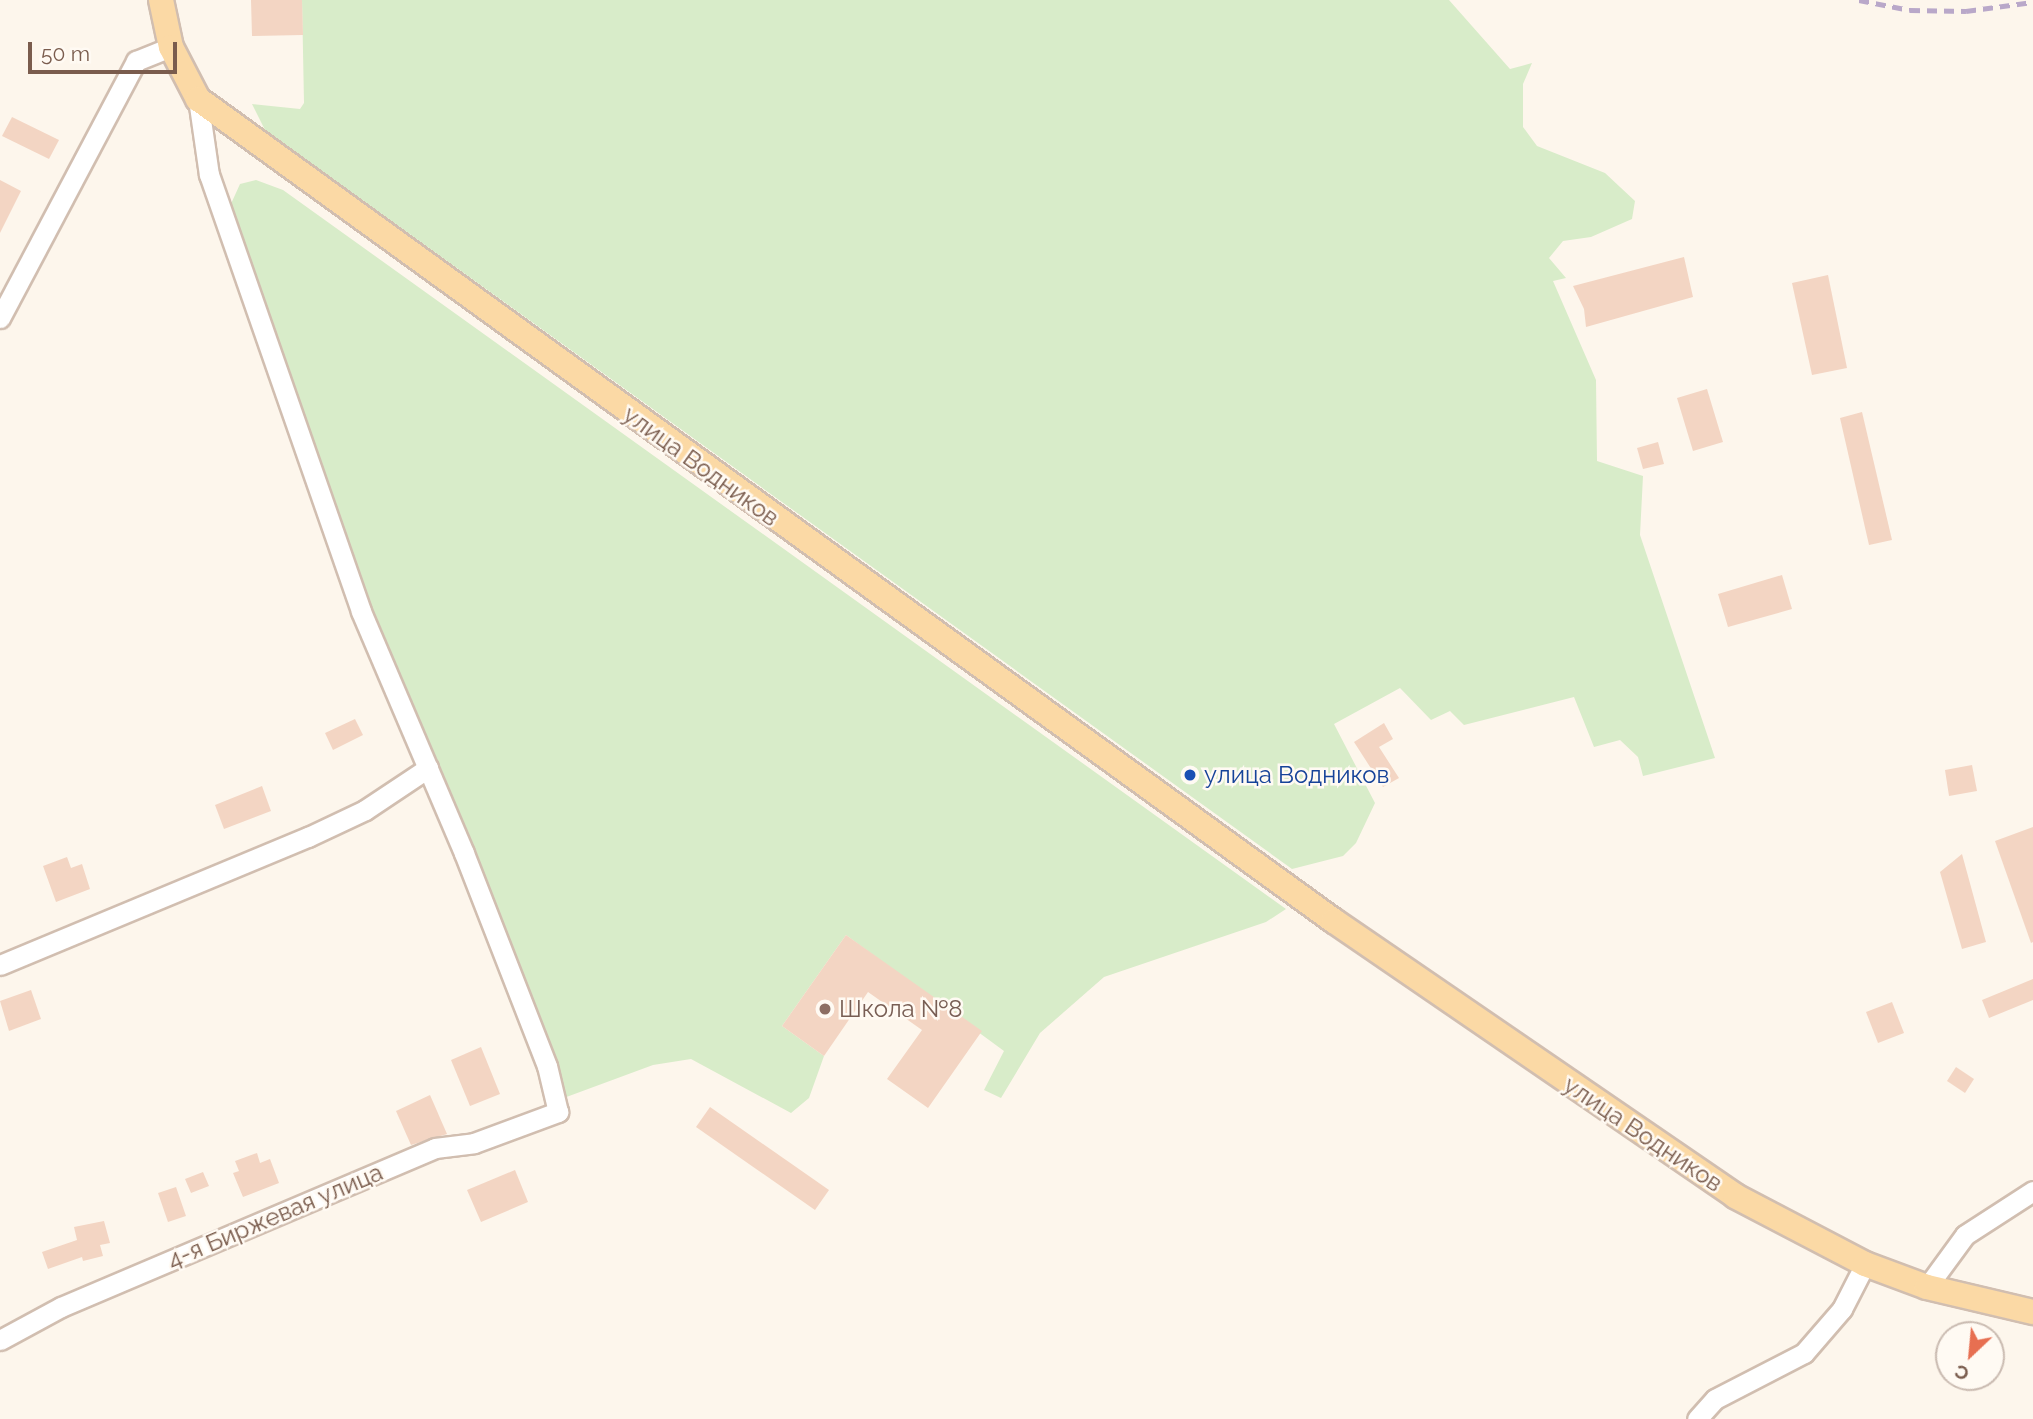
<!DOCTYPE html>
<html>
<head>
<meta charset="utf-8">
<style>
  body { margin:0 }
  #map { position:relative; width:2033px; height:1419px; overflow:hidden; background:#fdf6ec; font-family:Raleway,sans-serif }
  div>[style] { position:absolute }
  .green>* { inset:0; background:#d8ecc9 }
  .building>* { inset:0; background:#f3d5c3 }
  .roads { filter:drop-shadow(2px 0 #d1beb0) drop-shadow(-2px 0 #d1beb0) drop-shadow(0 2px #d1beb0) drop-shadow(0 -2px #d1beb0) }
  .minor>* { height:19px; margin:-9.5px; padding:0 9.5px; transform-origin:9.5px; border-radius:9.5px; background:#fff }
  .major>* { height:24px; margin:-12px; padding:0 12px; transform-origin:12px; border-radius:12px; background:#fbd9a5 }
  .rail>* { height:5px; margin-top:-2.5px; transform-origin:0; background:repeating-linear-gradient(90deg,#b9a8c9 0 10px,transparent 0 17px) }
  .dots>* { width:19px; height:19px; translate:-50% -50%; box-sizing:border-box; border:4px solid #fffaf3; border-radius:50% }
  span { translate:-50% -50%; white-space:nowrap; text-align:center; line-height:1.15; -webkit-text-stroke:5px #fffaf3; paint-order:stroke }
  .street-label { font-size:24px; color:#7a5c4d }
  .transit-label { font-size:24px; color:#164399 }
  .left { translate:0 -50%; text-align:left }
  .education-label { font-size:24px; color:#785e54 }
  .north { position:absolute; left:1935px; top:1321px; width:70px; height:70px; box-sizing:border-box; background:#fffaf3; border:2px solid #cabbb1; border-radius:50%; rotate:206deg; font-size:19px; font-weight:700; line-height:28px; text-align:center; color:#7a5c4d }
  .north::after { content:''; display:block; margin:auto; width:24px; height:32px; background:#e76f51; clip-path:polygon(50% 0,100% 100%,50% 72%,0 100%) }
  .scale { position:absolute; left:28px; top:42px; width:149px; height:32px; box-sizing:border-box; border:4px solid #7a5c4d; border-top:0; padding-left:9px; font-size:21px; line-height:24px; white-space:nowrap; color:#7a5c4d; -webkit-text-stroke:5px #fffaf3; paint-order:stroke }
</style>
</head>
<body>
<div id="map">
  <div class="green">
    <i style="clip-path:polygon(302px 0,1449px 0,1510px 69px,1532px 63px,1523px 84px,1523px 127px,1537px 146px,1605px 173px,1635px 201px,1632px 219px,1591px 237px,1563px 241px,1549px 258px,1566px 278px,1553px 281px,1596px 380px,1597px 461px,1643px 476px,1640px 535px,1715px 758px,1643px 776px,1638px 757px,1620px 740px,1594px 747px,1574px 697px,1464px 725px,1450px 711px,1431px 720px,1400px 688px,1334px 724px,1375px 803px,1356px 843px,1343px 856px,1292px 869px,265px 130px,252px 104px,300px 109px,304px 103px)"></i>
    <i style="clip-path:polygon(256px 180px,283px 190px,1286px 909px,1266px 922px,1104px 977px,1040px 1033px,1001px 1098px,984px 1090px,1004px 1051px,846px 935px,782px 1026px,824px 1056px,809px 1098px,791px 1113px,691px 1059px,653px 1065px,561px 1099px,368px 606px,230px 206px,240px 184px)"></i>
  </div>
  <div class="building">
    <i style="clip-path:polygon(251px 0,302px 0,303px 35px,252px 36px)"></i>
    <i style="clip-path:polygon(12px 117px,59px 140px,49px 159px,2px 136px)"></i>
    <i style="clip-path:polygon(0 180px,21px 191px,0 233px)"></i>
    <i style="clip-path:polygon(1684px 257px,1693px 297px,1586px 327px,1584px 309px,1573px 286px)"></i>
    <i style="clip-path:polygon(1828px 275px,1847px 368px,1812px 375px,1792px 283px)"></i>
    <i style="clip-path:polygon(1707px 389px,1723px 442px,1693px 451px,1677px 398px)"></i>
    <i style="clip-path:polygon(1862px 412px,1892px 540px,1869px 545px,1840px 418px)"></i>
    <i style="clip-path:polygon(1658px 442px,1664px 464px,1643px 469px,1637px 448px)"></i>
    <i style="clip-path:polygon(1782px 575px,1792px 609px,1728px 627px,1718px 594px)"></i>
    <i style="clip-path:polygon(355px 719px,363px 735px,333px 750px,325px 733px)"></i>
    <i style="clip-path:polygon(1384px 723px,1393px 739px,1379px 747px,1399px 778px,1383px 787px,1354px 742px)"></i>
    <i style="clip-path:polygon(1972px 765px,1977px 791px,1949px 796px,1945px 770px)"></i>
    <i style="clip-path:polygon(262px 786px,271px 811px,224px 829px,215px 805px)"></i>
    <i style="clip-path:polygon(2033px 827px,2033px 942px,2031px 943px,1995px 841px)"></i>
    <i style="clip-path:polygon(1962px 854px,1986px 942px,1962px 949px,1940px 872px)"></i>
    <i style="clip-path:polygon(67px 857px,71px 868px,82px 864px,90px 889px,56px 902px,43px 866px)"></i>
    <i style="clip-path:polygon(846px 935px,982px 1031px,928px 1108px,887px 1079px,922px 1030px,868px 992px,824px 1056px,782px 1026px)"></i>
    <i style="clip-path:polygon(2033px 979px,2033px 1000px,1989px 1018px,1982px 1000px)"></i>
    <i style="clip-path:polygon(31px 990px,41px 1019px,9px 1031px,0 1001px)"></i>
    <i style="clip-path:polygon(1892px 1002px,1904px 1033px,1878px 1043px,1866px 1012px)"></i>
    <i style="clip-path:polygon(481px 1047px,500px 1094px,470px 1106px,451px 1060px)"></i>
    <i style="clip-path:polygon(1956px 1067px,1974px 1079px,1965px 1093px,1947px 1081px)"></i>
    <i style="clip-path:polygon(430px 1095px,447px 1134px,411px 1145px,396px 1111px)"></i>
    <i style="clip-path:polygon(710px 1107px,829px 1190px,815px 1210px,696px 1127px)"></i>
    <i style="clip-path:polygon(257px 1153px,260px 1163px,270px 1159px,279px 1183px,243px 1197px,233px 1173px,239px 1171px,235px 1161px)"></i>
    <i style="clip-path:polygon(515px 1170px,528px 1202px,481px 1222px,467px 1190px)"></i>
    <i style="clip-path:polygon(203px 1172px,209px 1186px,191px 1193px,185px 1179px)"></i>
    <i style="clip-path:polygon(176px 1187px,186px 1216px,168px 1222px,158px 1193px)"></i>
    <i style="clip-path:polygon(104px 1221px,110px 1243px,100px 1245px,103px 1256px,83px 1261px,82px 1257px,48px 1269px,42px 1252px,77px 1240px,74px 1227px)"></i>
  </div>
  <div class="roads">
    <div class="minor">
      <i style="left:0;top:318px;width:291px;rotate:-62.1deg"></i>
      <i style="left:136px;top:61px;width:38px;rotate:-22deg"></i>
      <i style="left:0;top:965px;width:334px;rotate:-22.6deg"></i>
      <i style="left:308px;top:837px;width:63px;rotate:-25.3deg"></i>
      <i style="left:365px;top:810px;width:76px;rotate:-33.7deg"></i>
      <i style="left:1927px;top:1287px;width:64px;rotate:-53.8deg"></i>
      <i style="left:1965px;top:1235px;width:81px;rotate:-32.9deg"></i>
      <i style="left:0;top:1340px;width:69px;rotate:-28.4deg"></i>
      <i style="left:61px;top:1307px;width:406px;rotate:-23deg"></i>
      <i style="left:435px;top:1148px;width:39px;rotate:-7deg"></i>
      <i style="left:474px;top:1143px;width:90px;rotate:-20.3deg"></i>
      <i style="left:558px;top:1112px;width:47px;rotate:-103.4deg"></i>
      <i style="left:547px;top:1066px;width:229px;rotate:-111.3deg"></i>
      <i style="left:464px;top:853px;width:263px;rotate:-113.1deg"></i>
      <i style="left:361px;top:611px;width:462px;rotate:-109.2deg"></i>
      <i style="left:209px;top:175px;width:77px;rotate:-98.2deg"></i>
      <i style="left:1697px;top:1419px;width:27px;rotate:-48deg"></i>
      <i style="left:1715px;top:1399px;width:100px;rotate:-27.3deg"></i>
      <i style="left:1804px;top:1353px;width:58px;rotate:-49.2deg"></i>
      <i style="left:1842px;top:1309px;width:51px;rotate:-62.9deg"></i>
    </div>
    <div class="major">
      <i style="left:161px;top:0;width:48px;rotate:78deg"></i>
      <i style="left:171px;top:47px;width:59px;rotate:62.6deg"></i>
      <i style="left:198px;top:99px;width:1402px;rotate:35.89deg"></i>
      <i style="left:1334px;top:921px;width:486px;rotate:34.4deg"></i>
      <i style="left:1735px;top:1196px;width:147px;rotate:27.6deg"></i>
      <i style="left:1865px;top:1264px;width:66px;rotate:20.4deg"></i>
      <i style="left:1927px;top:1287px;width:109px;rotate:13.3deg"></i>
    </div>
  </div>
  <div class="rail">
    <i style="left:1859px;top:0;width:52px;rotate:11.1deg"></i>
    <i style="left:1910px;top:10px;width:56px;rotate:1deg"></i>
    <i style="left:1966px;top:11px;width:68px;rotate:-7.7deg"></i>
  </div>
  <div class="dots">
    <i style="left:1190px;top:775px;background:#1a4fb4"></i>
    <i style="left:825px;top:1009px;background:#8d6e63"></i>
  </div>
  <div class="street-label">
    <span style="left:701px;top:466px;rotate:36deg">улица Водников</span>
    <span style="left:1643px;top:1134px;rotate:34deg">улица Водников</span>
    <span style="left:275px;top:1216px;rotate:-23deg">4-я Биржевая улица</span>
  </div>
  <div class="transit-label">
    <span class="left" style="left:1204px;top:775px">улица Водников</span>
  </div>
  <div class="education-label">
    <span class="left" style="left:839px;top:1009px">Школа №8</span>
  </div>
  <div class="north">С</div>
  <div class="scale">50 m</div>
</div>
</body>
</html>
